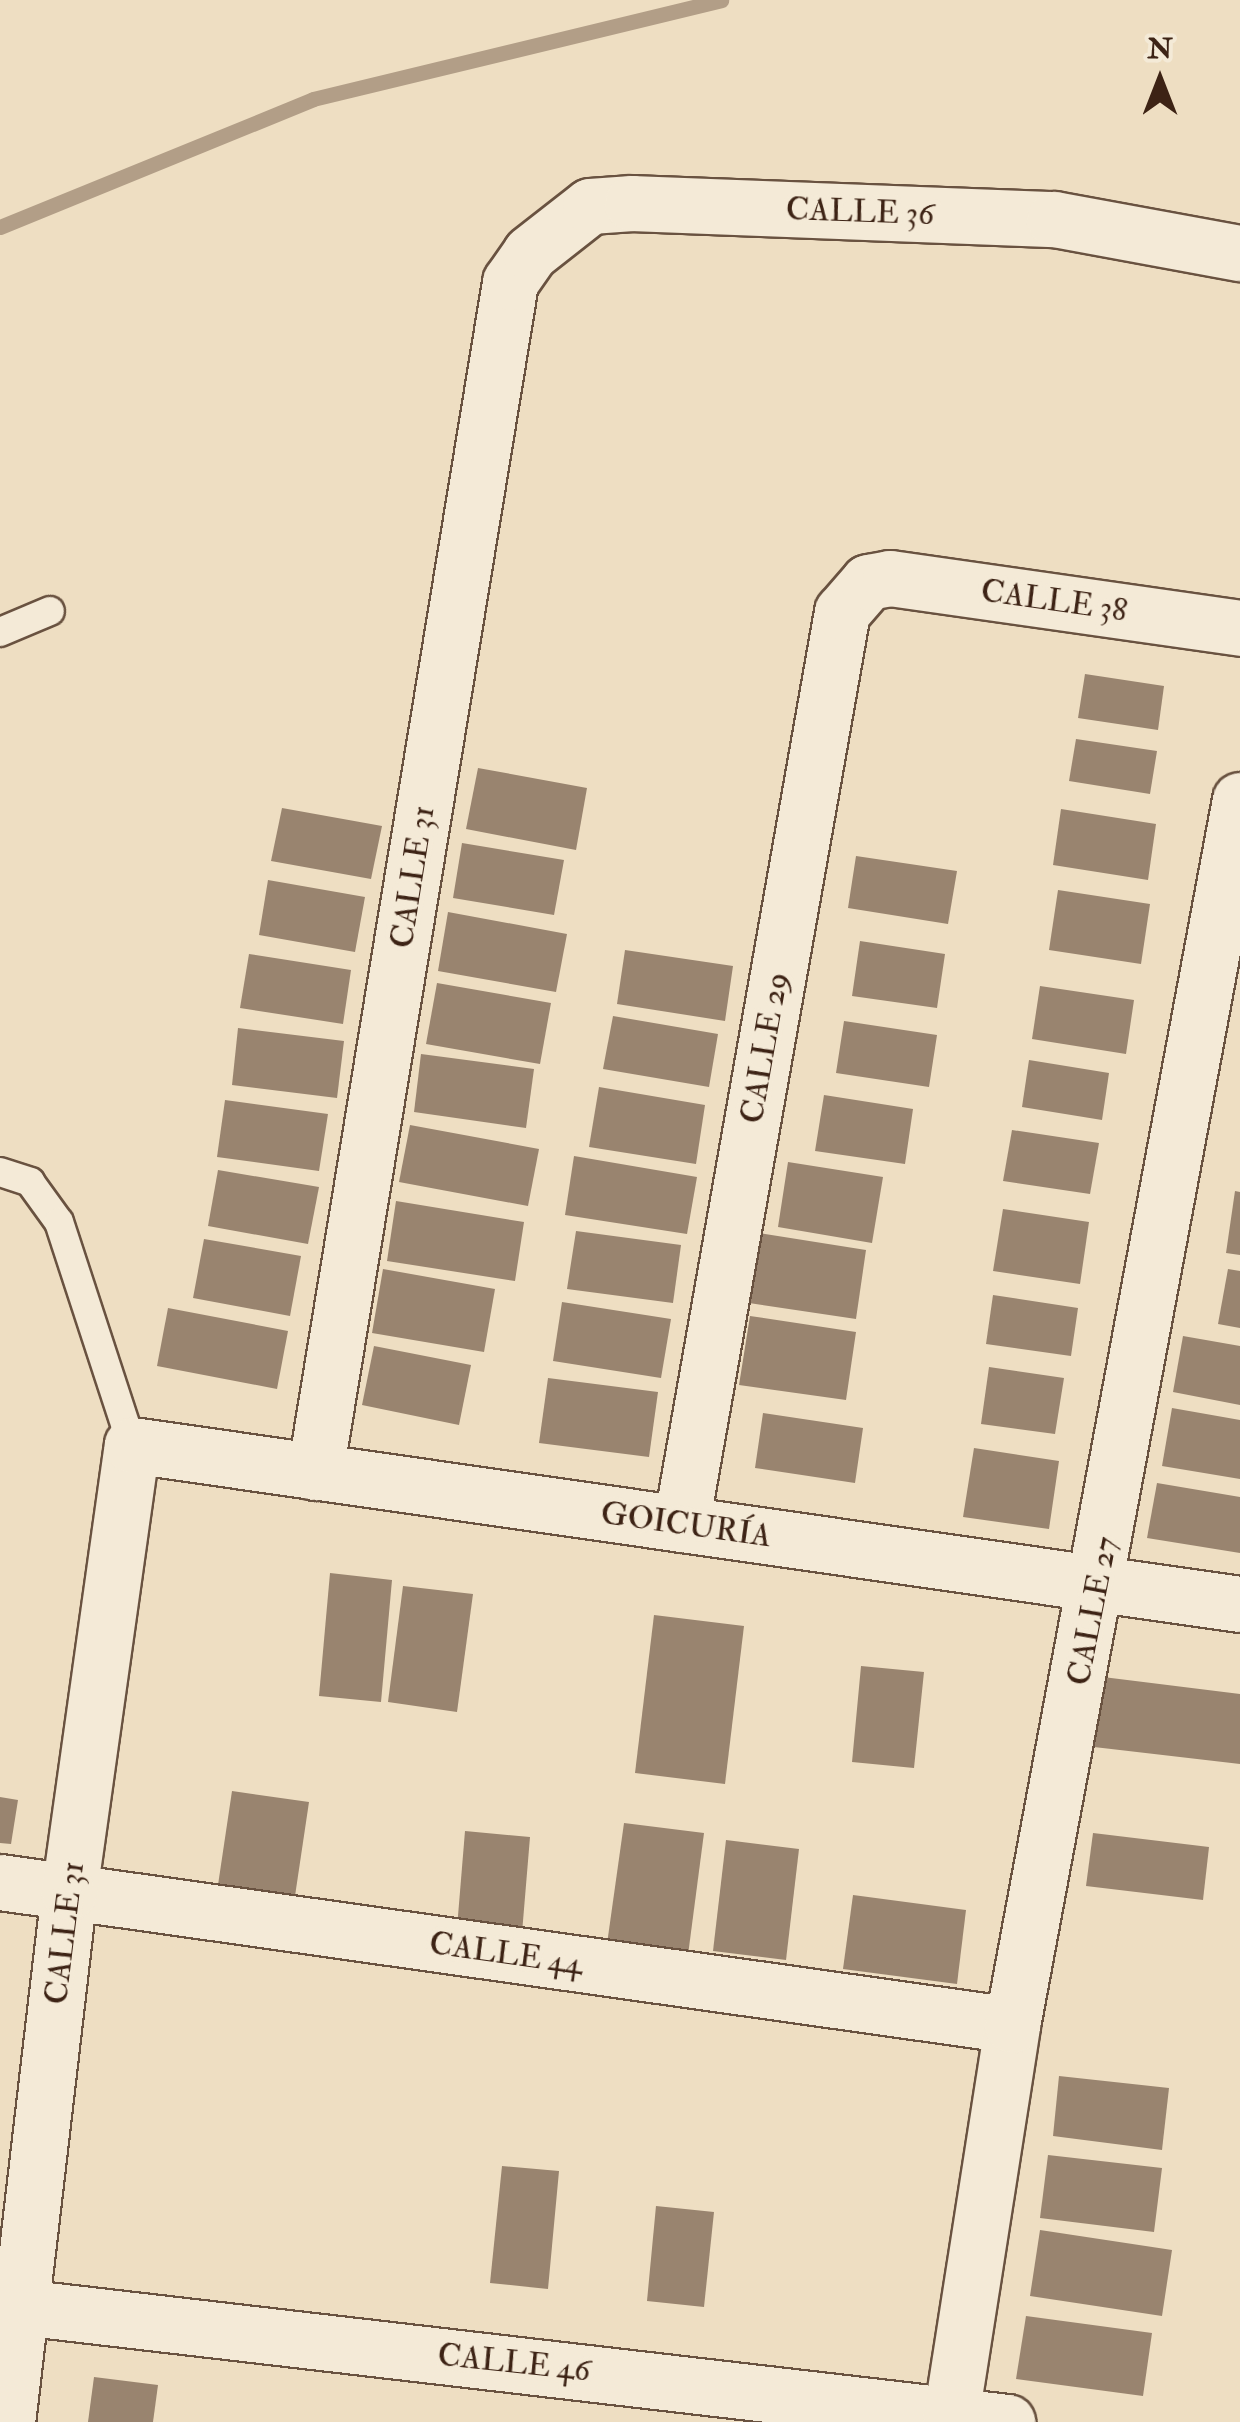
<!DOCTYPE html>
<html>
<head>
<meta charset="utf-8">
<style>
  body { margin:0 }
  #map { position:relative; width:1240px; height:2422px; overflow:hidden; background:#eedec2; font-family:"IM FELL Double Pica",serif }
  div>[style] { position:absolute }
  .stream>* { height:15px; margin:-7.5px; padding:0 7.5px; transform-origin:7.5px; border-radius:7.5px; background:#b29e87 }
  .building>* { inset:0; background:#99846f }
  .roads { filter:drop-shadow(2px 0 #695240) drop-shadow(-2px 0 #695240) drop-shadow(0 2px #695240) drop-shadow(0 -2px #695240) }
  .lane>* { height:28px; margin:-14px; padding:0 14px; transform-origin:14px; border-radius:14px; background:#f4ead7 }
  .street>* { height:55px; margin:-27.5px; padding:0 27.5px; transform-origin:27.5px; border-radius:27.5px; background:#f4ead7 }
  span { translate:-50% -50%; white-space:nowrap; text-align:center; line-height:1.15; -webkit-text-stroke:9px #f4ead7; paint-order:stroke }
  .street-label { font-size:32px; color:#3d2315 }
  .north { position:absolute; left:1110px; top:30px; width:100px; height:100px; -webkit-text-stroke:8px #f4ead7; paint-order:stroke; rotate:0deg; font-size:28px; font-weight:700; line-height:40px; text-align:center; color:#3d2315 }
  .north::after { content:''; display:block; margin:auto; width:35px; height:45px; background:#3d2315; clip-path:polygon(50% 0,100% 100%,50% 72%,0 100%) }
</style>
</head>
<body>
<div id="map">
  <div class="stream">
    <i style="left:0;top:227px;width:338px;rotate:-22.2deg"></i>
    <i style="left:313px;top:99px;width:420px;rotate:-13.6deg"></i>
  </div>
  <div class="building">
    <i style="clip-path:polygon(1085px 674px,1164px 686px,1158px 730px,1078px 718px)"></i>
    <i style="clip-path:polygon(1076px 739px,1157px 751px,1150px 794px,1069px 781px)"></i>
    <i style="clip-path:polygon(478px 768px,587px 788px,576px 850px,466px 829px)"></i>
    <i style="clip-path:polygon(282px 808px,382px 826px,371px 879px,271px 861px)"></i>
    <i style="clip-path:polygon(1061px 809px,1156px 824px,1148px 880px,1053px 865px)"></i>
    <i style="clip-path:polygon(462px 843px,564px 860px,554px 915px,453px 898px)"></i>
    <i style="clip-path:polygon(856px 856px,957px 871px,948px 924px,848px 908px)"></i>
    <i style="clip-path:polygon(268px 880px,365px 897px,355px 952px,259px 935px)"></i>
    <i style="clip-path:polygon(1058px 890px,1150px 904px,1141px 964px,1049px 950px)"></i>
    <i style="clip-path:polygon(448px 912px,567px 934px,556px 992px,438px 971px)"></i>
    <i style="clip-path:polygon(860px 941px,945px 954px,937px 1008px,852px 996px)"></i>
    <i style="clip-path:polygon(625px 950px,733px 966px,725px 1021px,617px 1004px)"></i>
    <i style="clip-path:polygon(249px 954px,351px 970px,343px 1024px,240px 1008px)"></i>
    <i style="clip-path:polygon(437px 983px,551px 1003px,540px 1064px,426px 1044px)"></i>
    <i style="clip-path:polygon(1040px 986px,1134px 1000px,1126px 1054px,1032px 1039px)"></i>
    <i style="clip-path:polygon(613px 1016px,718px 1034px,709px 1087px,603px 1069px)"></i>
    <i style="clip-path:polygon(844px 1021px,937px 1035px,929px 1087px,836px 1073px)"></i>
    <i style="clip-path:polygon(238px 1028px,344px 1041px,337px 1098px,232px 1085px)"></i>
    <i style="clip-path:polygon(421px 1054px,534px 1069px,526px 1128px,414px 1112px)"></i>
    <i style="clip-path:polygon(1029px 1060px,1109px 1073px,1102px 1120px,1022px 1107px)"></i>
    <i style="clip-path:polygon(599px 1087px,705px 1105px,696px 1164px,589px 1147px)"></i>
    <i style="clip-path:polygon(824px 1095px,913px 1109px,905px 1164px,815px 1151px)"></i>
    <i style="clip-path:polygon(225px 1100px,328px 1114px,319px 1171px,217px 1157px)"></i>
    <i style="clip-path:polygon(410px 1125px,539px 1149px,528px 1206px,399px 1182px)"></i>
    <i style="clip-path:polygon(1012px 1130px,1099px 1143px,1090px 1194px,1003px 1181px)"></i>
    <i style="clip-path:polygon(574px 1156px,697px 1177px,687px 1234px,565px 1215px)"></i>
    <i style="clip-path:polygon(788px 1162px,883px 1177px,872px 1243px,778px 1227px)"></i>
    <i style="clip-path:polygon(218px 1170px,319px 1187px,308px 1244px,208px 1226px)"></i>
    <i style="clip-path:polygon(1235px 1191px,1240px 1192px,1240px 1255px,1226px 1253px)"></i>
    <i style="clip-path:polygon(396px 1201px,524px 1222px,515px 1281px,387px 1261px)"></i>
    <i style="clip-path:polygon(1003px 1209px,1089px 1222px,1080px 1284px,993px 1271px)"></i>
    <i style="clip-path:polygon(576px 1231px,681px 1245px,673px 1303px,567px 1289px)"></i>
    <i style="clip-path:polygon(759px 1233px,866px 1250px,856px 1319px,749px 1303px)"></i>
    <i style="clip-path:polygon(204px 1239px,301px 1256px,290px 1316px,193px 1298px)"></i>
    <i style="clip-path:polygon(383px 1269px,495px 1289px,484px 1352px,372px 1333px)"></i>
    <i style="clip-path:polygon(1228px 1269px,1240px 1271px,1240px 1328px,1218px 1324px)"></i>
    <i style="clip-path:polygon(993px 1295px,1078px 1308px,1071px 1356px,986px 1344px)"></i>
    <i style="clip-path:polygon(562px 1302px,671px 1319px,661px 1378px,553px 1361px)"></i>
    <i style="clip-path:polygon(168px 1308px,288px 1331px,277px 1389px,157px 1366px)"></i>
    <i style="clip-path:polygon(750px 1316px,856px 1332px,846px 1400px,739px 1385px)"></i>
    <i style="clip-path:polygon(1183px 1336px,1240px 1346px,1240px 1405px,1173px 1392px)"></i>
    <i style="clip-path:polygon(374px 1346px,471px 1365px,459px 1425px,362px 1405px)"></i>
    <i style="clip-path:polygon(989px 1367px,1064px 1378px,1055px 1434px,981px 1424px)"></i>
    <i style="clip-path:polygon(548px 1378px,658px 1392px,649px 1457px,539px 1443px)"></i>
    <i style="clip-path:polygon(1172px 1408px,1240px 1420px,1240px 1479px,1162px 1466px)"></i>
    <i style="clip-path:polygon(763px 1413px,863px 1428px,855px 1483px,755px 1468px)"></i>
    <i style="clip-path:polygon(974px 1448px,1059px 1461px,1049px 1529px,963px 1517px)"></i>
    <i style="clip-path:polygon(1157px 1483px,1240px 1497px,1240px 1553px,1147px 1538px)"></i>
    <i style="clip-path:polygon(330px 1573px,392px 1580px,381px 1702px,319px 1696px)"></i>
    <i style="clip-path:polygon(403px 1586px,473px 1594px,457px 1712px,388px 1702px)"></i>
    <i style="clip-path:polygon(654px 1615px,744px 1626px,725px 1784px,635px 1773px)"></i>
    <i style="clip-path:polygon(861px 1666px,924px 1672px,914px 1768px,852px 1762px)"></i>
    <i style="clip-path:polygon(1103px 1677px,1240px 1694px,1240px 1764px,1094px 1747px)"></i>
    <i style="clip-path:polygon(232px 1791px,309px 1802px,295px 1896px,218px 1885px)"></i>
    <i style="clip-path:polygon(0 1797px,18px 1800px,11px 1844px,0 1843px)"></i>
    <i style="clip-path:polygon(624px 1823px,704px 1833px,688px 1955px,607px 1944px)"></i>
    <i style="clip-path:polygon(465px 1831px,530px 1837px,522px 1933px,457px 1928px)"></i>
    <i style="clip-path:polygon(1093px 1833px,1209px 1847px,1203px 1900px,1086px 1886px)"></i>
    <i style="clip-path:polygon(726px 1840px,799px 1849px,786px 1960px,713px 1951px)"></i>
    <i style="clip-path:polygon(853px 1895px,966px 1910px,957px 1984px,843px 1969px)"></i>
    <i style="clip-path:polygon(1059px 2076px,1169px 2088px,1162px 2150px,1053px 2136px)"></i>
    <i style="clip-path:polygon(1048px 2155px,1162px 2168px,1154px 2232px,1040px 2218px)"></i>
    <i style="clip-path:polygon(502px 2166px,559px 2171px,548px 2289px,490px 2283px)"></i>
    <i style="clip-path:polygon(656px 2206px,714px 2212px,704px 2307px,647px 2301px)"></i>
    <i style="clip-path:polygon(1040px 2230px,1172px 2250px,1162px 2316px,1030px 2296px)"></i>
    <i style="clip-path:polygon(1026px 2316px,1152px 2333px,1143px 2396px,1016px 2379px)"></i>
    <i style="clip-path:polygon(94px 2377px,158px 2385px,153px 2422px,88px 2422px)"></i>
  </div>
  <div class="roads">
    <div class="lane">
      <i style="left:0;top:632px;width:54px;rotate:-22.8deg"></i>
      <i style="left:0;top:1172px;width:32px;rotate:18deg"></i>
      <i style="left:30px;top:1182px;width:49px;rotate:54.1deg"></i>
      <i style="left:59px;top:1222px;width:235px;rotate:71.9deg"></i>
    </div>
    <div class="street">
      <i style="left:315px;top:1472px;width:1206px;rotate:-80.69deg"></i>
      <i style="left:510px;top:282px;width:35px;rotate:-55deg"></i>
      <i style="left:530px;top:253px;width:76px;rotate:-38.1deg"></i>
      <i style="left:590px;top:206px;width:42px;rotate:-4.1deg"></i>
      <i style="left:632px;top:203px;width:422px;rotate:2.2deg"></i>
      <i style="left:1054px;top:219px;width:189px;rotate:10.4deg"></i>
      <i style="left:681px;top:1524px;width:926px;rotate:-79.99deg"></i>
      <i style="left:842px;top:612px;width:40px;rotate:-49deg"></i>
      <i style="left:868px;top:582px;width:22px;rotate:-10deg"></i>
      <i style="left:890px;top:578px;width:354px;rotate:8.1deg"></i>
      <i style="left:0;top:1882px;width:1022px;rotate:8.04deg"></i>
      <i style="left:21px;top:2307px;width:993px;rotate:6.65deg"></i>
      <i style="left:7px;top:2422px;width:534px;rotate:-83.33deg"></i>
      <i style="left:69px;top:1892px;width:451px;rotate:-82deg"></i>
      <i style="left:132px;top:1445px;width:1119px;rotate:8.17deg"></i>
      <i style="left:950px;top:2422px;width:402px;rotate:-81.1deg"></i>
      <i style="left:1012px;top:2025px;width:1246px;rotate:-79.46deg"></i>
    </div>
  </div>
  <div class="street-label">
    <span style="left:860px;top:212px;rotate:2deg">CALLE 36</span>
    <span style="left:1054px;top:601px;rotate:8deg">CALLE 38</span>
    <span style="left:413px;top:877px;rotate:-81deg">CALLE 31</span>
    <span style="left:765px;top:1048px;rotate:-80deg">CALLE 29</span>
    <span style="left:686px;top:1525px;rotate:8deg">GOICURÍA</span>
    <span style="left:1093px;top:1611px;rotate:-79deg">CALLE 27</span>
    <span style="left:65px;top:1933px;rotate:-83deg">CALLE 31</span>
    <span style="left:506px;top:1954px;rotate:8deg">CALLE 44</span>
    <span style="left:514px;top:2363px;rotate:6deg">CALLE 46</span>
  </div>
  <div class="north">N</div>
</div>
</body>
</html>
